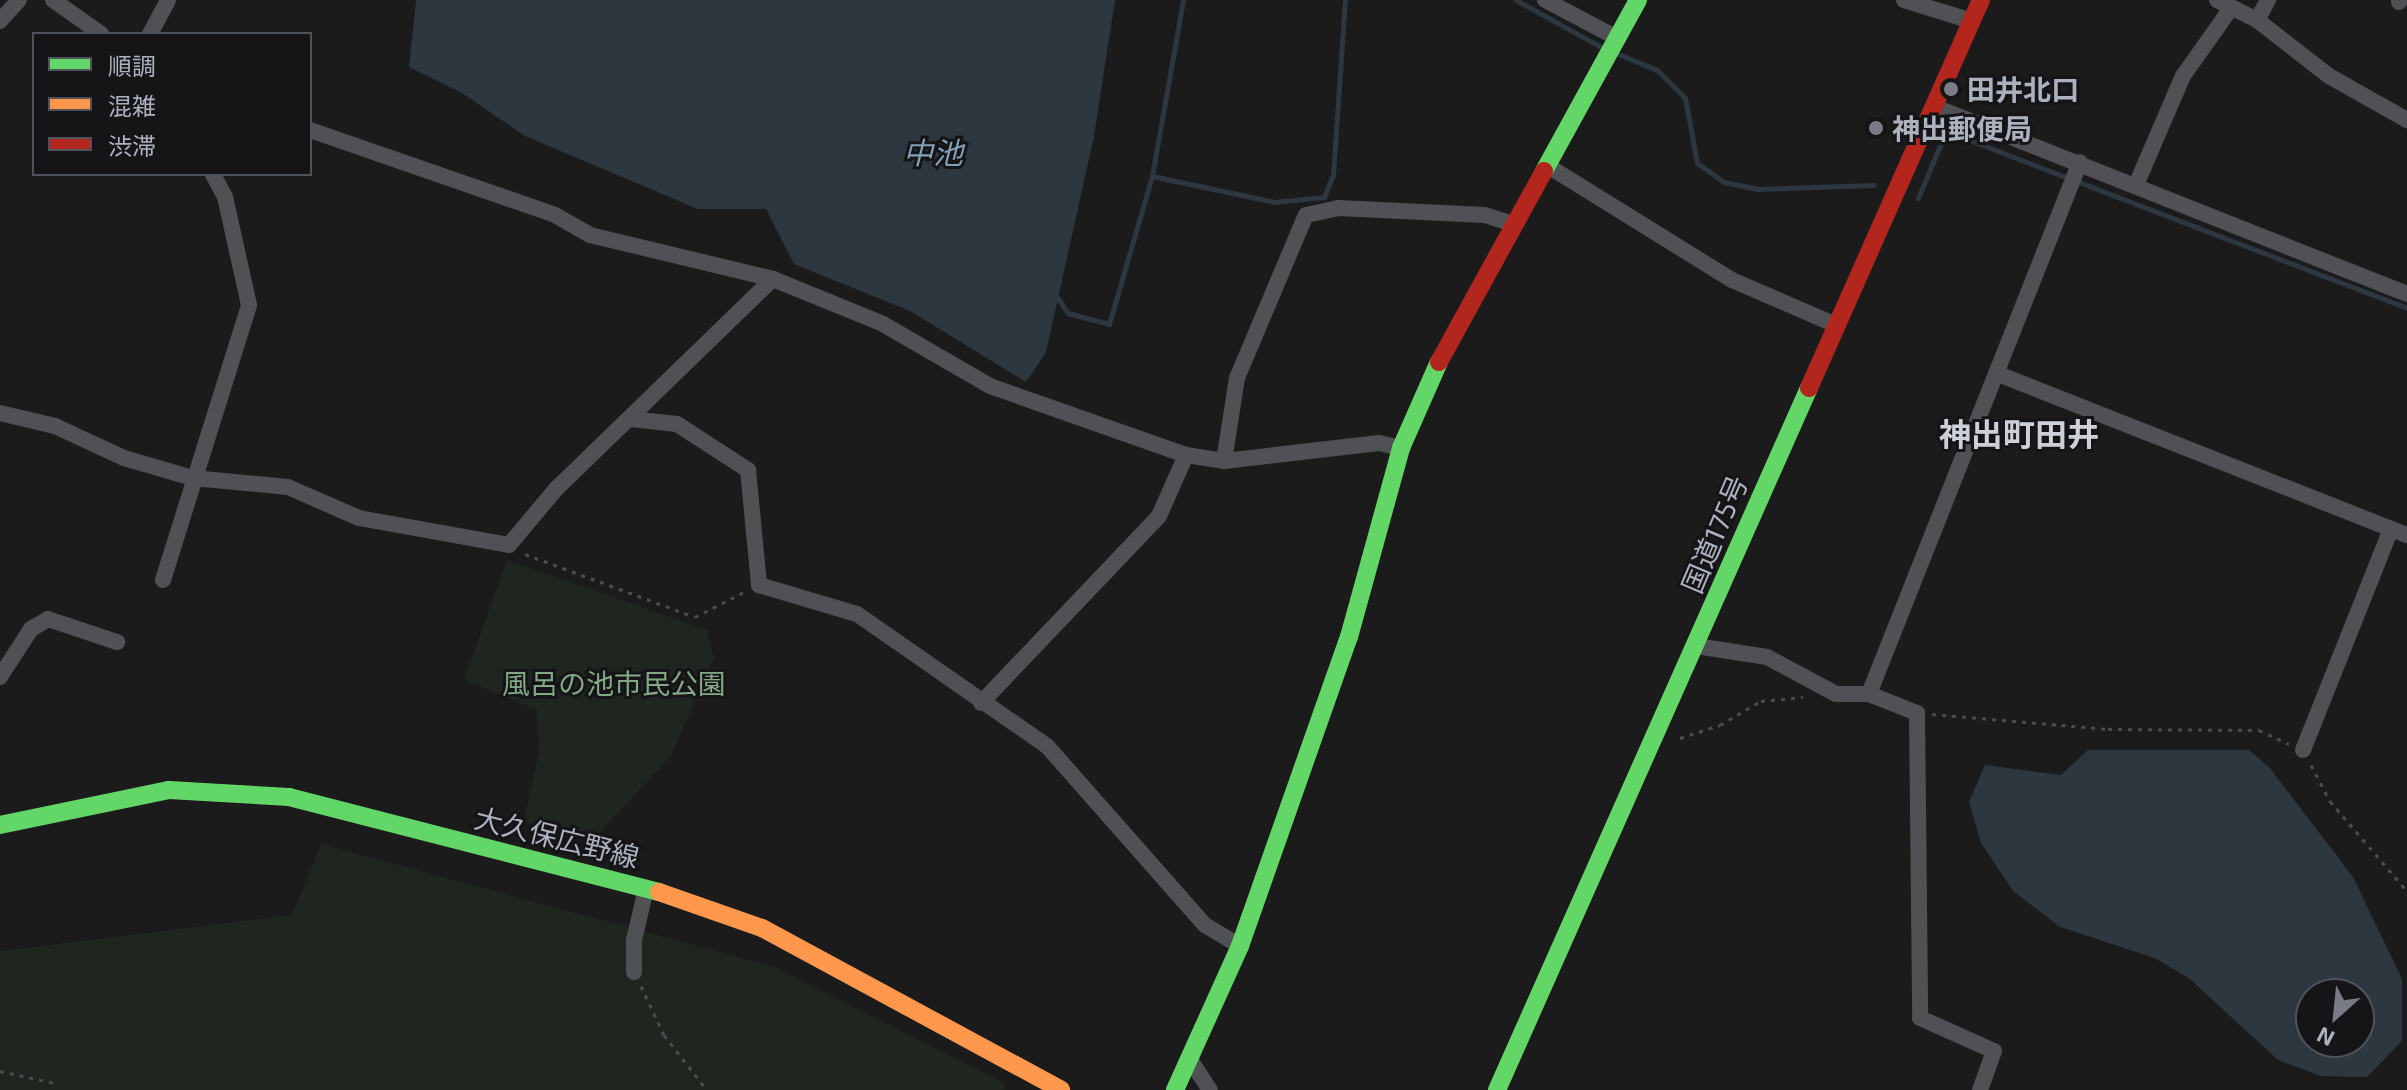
<!DOCTYPE html>
<html>
<head>
<meta charset="utf-8">
<style>
  body { margin:0 }
  #map { position:relative; width:2407px; height:1090px; overflow:hidden; background:#1b1b1c; font-family:"Exo 2","Noto Sans JP",sans-serif }
  div>[style] { position:absolute }
  .green>* { inset:0; background:#1f2620 }
  .water>* { inset:0; background:#2d373f }
  .stream>* { height:5px; margin:-2.5px; padding:0 2.5px; transform-origin:2.5px; border-radius:2.5px; background:#2d373f }
  .path>* { height:3px; margin-top:-1.5px; transform-origin:0; background:repeating-linear-gradient(90deg,#4b4c4f 0 4px,transparent 0 10px) }
  .street>* { height:16px; margin:-8px; padding:0 8px; transform-origin:8px; border-radius:8px; background:#4f5155 }
  .fast>* { height:18px; margin:-9px; padding:0 9px; transform-origin:9px; border-radius:9px; background:#63d668 }
  .slow>* { height:18px; margin:-9px; padding:0 9px; transform-origin:9px; border-radius:9px; background:#ff974d }
  .jam>* { height:18px; margin:-9px; padding:0 9px; transform-origin:9px; border-radius:9px; background:#b3261e }
  .dots>* { width:22px; height:22px; translate:-50% -50%; box-sizing:border-box; border:4px solid #151518; border-radius:50% }
  span { translate:-50% -50%; white-space:nowrap; text-align:center; line-height:1.15; -webkit-text-stroke:6px #151518; paint-order:stroke }
  .poi-label { font-size:28px; color:#acb1bd; font-weight:700 }
  .left { translate:0 -50%; text-align:left }
  .street-label { font-size:28px; color:#acb1bd }
  .park-label { font-size:28px; color:#83a885 }
  .water-label { font-size:30px; color:#839fb8; font-style:italic }
  .quarter-label { font-size:32px; color:#ced0d8; font-weight:700 }
  .legend { position:absolute; left:32px; top:32px; width:280px; height:144px; box-sizing:border-box; background:#151518; border:2px solid #51535a; margin:0; padding:10px 14px; list-style:none; font-size:24px; color:#acb1bd }
  .legend li { display:flex; align-items:center; gap:16px; height:40px }
  .legend b { width:40px; border:2px solid #51535a }
  .north { position:absolute; left:2295px; top:978px; width:80px; height:80px; box-sizing:border-box; background:#151518; border:2px solid #51535a; border-radius:50%; rotate:207deg; font-size:22px; font-weight:700; line-height:32px; text-align:center; color:#acb1bd }
  .north::after { content:''; display:block; margin:auto; width:28px; height:36px; background:#797c85; clip-path:polygon(50% 0,100% 100%,50% 72%,0 100%) }
</style>
</head>
<body>
<div id="map">
  <div class="green">
    <i style="clip-path:polygon(507px 560px,707px 630px,714px 658px,671px 756px,595px 838px,524px 822px,539px 752px,537px 710px,464px 680px)"></i>
    <i style="clip-path:polygon(321px 844px,775px 967px,1006px 1084px,1004px 1090px,0 1090px,0 951px,292px 915px)"></i>
  </div>
  <div class="water">
    <i style="clip-path:polygon(416px 0,1115px 0,1094px 136px,1046px 352px,1026px 382px,910px 311px,794px 264px,766px 209px,698px 209px,525px 136px,462px 93px,409px 67px)"></i>
    <i style="clip-path:polygon(evenodd,2088px 750px,2249px 750px,2269px 767px,2353px 877px,2402px 979px,2402px 1041px,2367px 1077px,2321px 1076px,2278px 1060px,2190px 979px,2155px 958px,2060px 927px,2013px 891px,1981px 843px,1969px 802px,1985px 765px,2061px 775px,2088px 750px,2311px 994px,2359px 994px,2359px 1042px,2311px 1042px,2311px 994px)"></i>
  </div>
  <div class="stream">
    <i style="left:1516px;top:0;width:99px;rotate:28.9deg"></i>
    <i style="left:1616px;top:53px;width:44px;rotate:22.5deg"></i>
    <i style="left:1657px;top:70px;width:40px;rotate:45deg"></i>
    <i style="left:1685px;top:98px;width:66px;rotate:79.5deg"></i>
    <i style="left:1697px;top:163px;width:33px;rotate:35deg"></i>
    <i style="left:1724px;top:182px;width:34px;rotate:12deg"></i>
    <i style="left:1757px;top:189px;width:117px;rotate:-2deg"></i>
    <i style="left:1152px;top:176px;width:125px;rotate:12deg"></i>
    <i style="left:1274px;top:202px;width:50px;rotate:-5.7deg"></i>
    <i style="left:1324px;top:197px;width:24px;rotate:-68deg"></i>
    <i style="left:1333px;top:175px;width:175px;rotate:-86.1deg"></i>
    <i style="left:1918px;top:198px;width:73px;rotate:-67.3deg"></i>
    <i style="left:1946px;top:131px;width:494px;rotate:21deg"></i>
    <i style="left:1055px;top:294px;width:23px;rotate:56deg"></i>
    <i style="left:1068px;top:313px;width:42px;rotate:15deg"></i>
    <i style="left:1109px;top:324px;width:154px;rotate:-73.8deg"></i>
    <i style="left:1152px;top:176px;width:179px;rotate:-80deg"></i>
  </div>
  <div class="path">
    <i style="left:525px;top:554px;width:181px;rotate:20.3deg"></i>
    <i style="left:695px;top:617px;width:55px;rotate:-27deg"></i>
    <i style="left:1932px;top:714px;width:177px;rotate:4.9deg"></i>
    <i style="left:2108px;top:729px;width:151px;rotate:0.4deg"></i>
    <i style="left:2259px;top:730px;width:33px;rotate:25deg"></i>
    <i style="left:1680px;top:738px;width:42px;rotate:-18deg"></i>
    <i style="left:1720px;top:725px;width:48px;rotate:-30.3deg"></i>
    <i style="left:1761px;top:701px;width:42px;rotate:-5.4deg"></i>
    <i style="left:2311px;top:765px;width:41px;rotate:62.2deg"></i>
    <i style="left:2330px;top:801px;width:118px;rotate:49.5deg"></i>
    <i style="left:641px;top:986px;width:54px;rotate:64.9deg"></i>
    <i style="left:664px;top:1035px;width:70px;rotate:52deg"></i>
    <i style="left:0;top:1071px;width:55px;rotate:12.5deg"></i>
  </div>
  <div class="street">
    <i style="left:53px;top:0;width:59px;rotate:35.3deg"></i>
    <i style="left:1545px;top:0;width:81px;rotate:27.8deg"></i>
    <i style="left:1904px;top:0;width:71px;rotate:17.2deg"></i>
    <i style="left:2217px;top:0;width:45px;rotate:26.6deg"></i>
    <i style="left:2257px;top:20px;width:91px;rotate:37.9deg"></i>
    <i style="left:2329px;top:76px;width:90px;rotate:29.4deg"></i>
    <i style="left:2399px;top:2px;width:2px;rotate:-63deg"></i>
    <i style="left:2257px;top:20px;width:23px;rotate:-61deg"></i>
    <i style="left:0;top:21px;width:28px;rotate:-48deg"></i>
    <i style="left:150px;top:34px;width:38px;rotate:-62deg"></i>
    <i style="left:1935px;top:107px;width:508px;rotate:21.61deg"></i>
    <i style="left:310px;top:130px;width:259px;rotate:19.1deg"></i>
    <i style="left:555px;top:215px;width:40px;rotate:29.7deg"></i>
    <i style="left:590px;top:235px;width:188px;rotate:13.5deg"></i>
    <i style="left:773px;top:279px;width:119px;rotate:22.2deg"></i>
    <i style="left:883px;top:324px;width:124px;rotate:30.1deg"></i>
    <i style="left:990px;top:386px;width:208px;rotate:19.4deg"></i>
    <i style="left:1186px;top:455px;width:38px;rotate:9deg"></i>
    <i style="left:1224px;top:461px;width:156px;rotate:-6.6deg"></i>
    <i style="left:1379px;top:443px;width:23px;rotate:13deg"></i>
    <i style="left:1548px;top:166px;width:216px;rotate:31.8deg"></i>
    <i style="left:1732px;top:280px;width:113px;rotate:23.4deg"></i>
    <i style="left:2136px;top:185px;width:119px;rotate:-66.7deg"></i>
    <i style="left:2183px;top:76px;width:80px;rotate:-54.7deg"></i>
    <i style="left:1998px;top:374px;width:440px;rotate:21.5deg"></i>
    <i style="left:0;top:413px;width:57px;rotate:13.3deg"></i>
    <i style="left:55px;top:426px;width:76px;rotate:24.9deg"></i>
    <i style="left:124px;top:458px;width:72px;rotate:16.2deg"></i>
    <i style="left:193px;top:478px;width:95px;rotate:5.4deg"></i>
    <i style="left:288px;top:487px;width:77px;rotate:23.6deg"></i>
    <i style="left:359px;top:518px;width:152px;rotate:10.2deg"></i>
    <i style="left:509px;top:545px;width:73px;rotate:-50deg"></i>
    <i style="left:556px;top:489px;width:302px;rotate:-44.1deg"></i>
    <i style="left:631px;top:419px;width:46px;rotate:6.2deg"></i>
    <i style="left:677px;top:424px;width:85px;rotate:32.9deg"></i>
    <i style="left:748px;top:470px;width:116px;rotate:84.5deg"></i>
    <i style="left:759px;top:585px;width:102px;rotate:16.5deg"></i>
    <i style="left:857px;top:614px;width:231px;rotate:34.8deg"></i>
    <i style="left:1047px;top:746px;width:239px;rotate:48.6deg"></i>
    <i style="left:1205px;top:925px;width:41px;rotate:31deg"></i>
    <i style="left:1224px;top:461px;width:84px;rotate:-81.1deg"></i>
    <i style="left:1237px;top:378px;width:177px;rotate:-67.1deg"></i>
    <i style="left:1306px;top:215px;width:33px;rotate:-12deg"></i>
    <i style="left:1338px;top:208px;width:147px;rotate:2.7deg"></i>
    <i style="left:1485px;top:215px;width:32px;rotate:18deg"></i>
    <i style="left:163px;top:580px;width:288px;rotate:-72.6deg"></i>
    <i style="left:249px;top:305px;width:111px;rotate:-102.5deg"></i>
    <i style="left:225px;top:197px;width:26px;rotate:-118deg"></i>
    <i style="left:1696px;top:646px;width:72px;rotate:8.8deg"></i>
    <i style="left:1767px;top:657px;width:78px;rotate:28.2deg"></i>
    <i style="left:1836px;top:694px;width:33px"></i>
    <i style="left:1869px;top:694px;width:52px;rotate:21.6deg"></i>
    <i style="left:1917px;top:713px;width:305px;rotate:89.4deg"></i>
    <i style="left:1920px;top:1018px;width:81px;rotate:24deg"></i>
    <i style="left:1994px;top:1051px;width:41px;rotate:109.7deg"></i>
    <i style="left:0;top:677px;width:57px;rotate:-57.1deg"></i>
    <i style="left:31px;top:629px;width:20px;rotate:-30deg"></i>
    <i style="left:48px;top:619px;width:73px;rotate:18.4deg"></i>
    <i style="left:1869px;top:694px;width:572px;rotate:-68.37deg"></i>
    <i style="left:981px;top:703px;width:258px;rotate:-46.4deg"></i>
    <i style="left:1159px;top:516px;width:67px;rotate:-66.1deg"></i>
    <i style="left:2303px;top:750px;width:238px;rotate:-68.3deg"></i>
    <i style="left:634px;top:972px;width:32px;rotate:-90deg"></i>
    <i style="left:634px;top:940px;width:52px;rotate:-76.8deg"></i>
    <i style="left:1189px;top:1058px;width:38px;rotate:57deg"></i>
  </div>
  <div class="fast">
    <i style="left:1544px;top:171px;width:195px;rotate:-61.2deg"></i>
    <i style="left:0;top:825px;width:173px;rotate:-11.7deg"></i>
    <i style="left:169px;top:790px;width:120px;rotate:3.3deg"></i>
    <i style="left:289px;top:797px;width:382px;rotate:14.4deg"></i>
    <i style="left:1175px;top:1090px;width:158px;rotate:-65.7deg"></i>
    <i style="left:1240px;top:946px;width:328px;rotate:-70.6deg"></i>
    <i style="left:1349px;top:637px;width:196px;rotate:-74.6deg"></i>
    <i style="left:1401px;top:448px;width:94px;rotate:-66.2deg"></i>
    <i style="left:1497px;top:1090px;width:768px;rotate:-66.04deg"></i>
  </div>
  <div class="slow">
    <i style="left:659px;top:892px;width:109px;rotate:19.3deg"></i>
    <i style="left:762px;top:928px;width:340px;rotate:28.4deg"></i>
  </div>
  <div class="jam">
    <i style="left:1439px;top:362px;width:218px;rotate:-61.2deg"></i>
    <i style="left:1809px;top:388px;width:424px;rotate:-66.1deg"></i>
  </div>
  <div class="dots">
    <i style="left:1951px;top:89px;background:#797c85"></i>
    <i style="left:1876px;top:128px;background:#797c85"></i>
  </div>
  <div class="poi-label">
    <span class="left" style="left:1967px;top:89px">田井北口</span>
    <span class="left" style="left:1892px;top:128px">神出郵便局</span>
  </div>
  <div class="street-label">
    <span style="left:1714px;top:534px;rotate:-67deg">国道175号</span>
    <span style="left:557px;top:837px;rotate:14deg">大久保広野線</span>
  </div>
  <div class="park-label">
    <span style="left:614px;top:683px">風呂の池市民公園</span>
  </div>
  <div class="water-label">
    <span style="left:933px;top:152px">中池</span>
  </div>
  <div class="quarter-label">
    <span style="left:2019px;top:433px">神出町田井</span>
  </div>
  <ul class="legend">
  <li><b style="height:10px;background:#63d668"></b>順調</li>
  <li><b style="height:10px;background:#ff974d"></b>混雑</li>
  <li><b style="height:10px;background:#b3261e"></b>渋滞</li>
  </ul>
  <div class="north">N</div>
</div>
</body>
</html>
